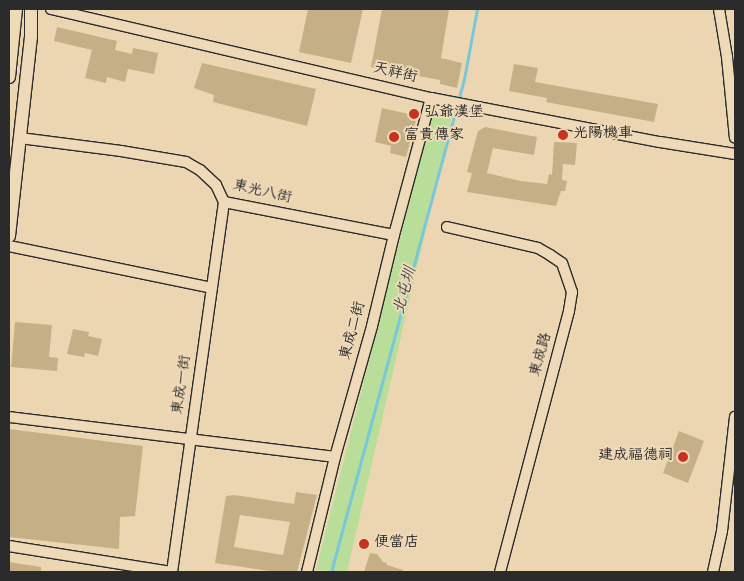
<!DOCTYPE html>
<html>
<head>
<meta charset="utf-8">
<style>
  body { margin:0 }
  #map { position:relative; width:744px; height:581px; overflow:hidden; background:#ecd6b2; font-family:"Gochi Hand","LXGW WenKai TC",sans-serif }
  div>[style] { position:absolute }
  .green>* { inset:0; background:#b8de99 }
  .stream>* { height:3px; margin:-1.5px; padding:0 1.5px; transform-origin:1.5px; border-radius:1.5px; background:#7ac7d8 }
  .building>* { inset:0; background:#c4af87 }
  .roads { filter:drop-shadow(1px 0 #2b2b2b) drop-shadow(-1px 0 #2b2b2b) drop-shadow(0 1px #2b2b2b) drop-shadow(0 -1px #2b2b2b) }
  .minor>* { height:10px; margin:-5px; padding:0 5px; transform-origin:5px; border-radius:5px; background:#eed9b8 }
  .tertiary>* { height:12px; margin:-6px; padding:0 6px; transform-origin:6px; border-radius:6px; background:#eed9b8 }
  .dots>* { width:14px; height:14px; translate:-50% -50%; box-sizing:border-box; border:2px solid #eed9b8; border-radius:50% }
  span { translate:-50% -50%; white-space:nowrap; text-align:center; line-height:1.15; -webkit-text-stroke:4px #eed9b8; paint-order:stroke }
  .street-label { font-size:15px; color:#2b2b2b }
  .poi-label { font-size:15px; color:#2b2b2b }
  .left { translate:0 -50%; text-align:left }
  .right { translate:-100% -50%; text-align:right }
  .water-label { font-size:16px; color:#3b4a4e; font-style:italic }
  .frame { position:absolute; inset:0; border:10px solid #2b2b2b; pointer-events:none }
</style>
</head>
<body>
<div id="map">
  <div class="green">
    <i style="clip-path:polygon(432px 113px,452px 115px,347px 572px,316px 570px)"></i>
  </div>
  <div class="stream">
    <i style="left:331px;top:572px;width:511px;rotate:-74.9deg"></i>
    <i style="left:464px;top:79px;width:71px;rotate:-79.5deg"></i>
  </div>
  <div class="building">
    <i style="clip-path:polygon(308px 9px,363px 9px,351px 63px,299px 52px)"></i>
    <i style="clip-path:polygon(382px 9px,449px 9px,441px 58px,462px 63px,457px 88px,440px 84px,440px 80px,371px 67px)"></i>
    <i style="clip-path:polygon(57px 27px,117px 41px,115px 50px,132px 54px,133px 48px,158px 53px,154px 74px,128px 69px,125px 82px,107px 77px,106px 83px,85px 78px,92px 50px,54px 41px)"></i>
    <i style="clip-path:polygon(202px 63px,316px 89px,307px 126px,213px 102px,214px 95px,194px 88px)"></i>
    <i style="clip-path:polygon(514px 64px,538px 68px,535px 82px,658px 104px,654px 122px,546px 102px,547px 98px,509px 91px)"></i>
    <i style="clip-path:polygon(382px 108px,413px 115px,416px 120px,406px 157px,390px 153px,391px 146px,375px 142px)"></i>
    <i style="clip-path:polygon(485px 127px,537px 137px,534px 155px,493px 148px,487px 173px,521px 181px,547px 184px,549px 174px,552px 175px,554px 142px,577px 143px,575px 165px,563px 164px,562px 180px,567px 181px,565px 191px,561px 191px,556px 206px,467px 192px,472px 173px,467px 172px,478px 131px)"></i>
    <i style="clip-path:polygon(15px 322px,52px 325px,49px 357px,58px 358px,57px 371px,11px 367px)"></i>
    <i style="clip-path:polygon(73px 329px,89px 332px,88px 336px,102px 339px,98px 356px,85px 353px,84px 357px,67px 354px)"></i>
    <i style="clip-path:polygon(9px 429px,143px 446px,135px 516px,120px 517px,119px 549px,9px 537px)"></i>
    <i style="clip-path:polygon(679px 431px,704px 441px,688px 483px,663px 473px)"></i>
    <i style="clip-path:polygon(evenodd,296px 492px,317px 495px,297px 572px,277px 572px,215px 563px,226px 496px,234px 495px,294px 504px,296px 492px,240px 515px,290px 522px,283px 555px,234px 547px,240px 515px)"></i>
    <i style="clip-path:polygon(370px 553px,377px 554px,383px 562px,387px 563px,387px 565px,403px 570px,403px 572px,364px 572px)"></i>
    <i style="clip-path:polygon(9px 562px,41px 567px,41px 572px,9px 572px)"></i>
  </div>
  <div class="roads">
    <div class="minor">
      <i style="left:51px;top:9px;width:390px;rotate:13.2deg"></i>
      <i style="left:431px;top:98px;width:233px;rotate:10.9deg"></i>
      <i style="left:660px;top:142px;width:76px;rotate:9.1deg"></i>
      <i style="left:719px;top:9px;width:49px;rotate:80.5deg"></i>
      <i style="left:727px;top:57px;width:81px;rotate:84.4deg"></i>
      <i style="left:20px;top:138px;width:102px;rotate:7.3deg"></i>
      <i style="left:121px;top:151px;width:66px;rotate:9.6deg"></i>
      <i style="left:186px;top:162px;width:16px;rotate:30deg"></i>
      <i style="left:200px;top:170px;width:22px;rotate:43deg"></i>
      <i style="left:216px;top:185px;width:19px;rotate:65deg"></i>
      <i style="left:224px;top:202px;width:173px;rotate:11deg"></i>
      <i style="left:447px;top:227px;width:93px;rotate:13deg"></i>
      <i style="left:538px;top:248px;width:14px;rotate:30deg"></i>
      <i style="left:550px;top:255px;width:14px;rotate:34deg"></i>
      <i style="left:562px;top:263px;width:31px;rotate:71deg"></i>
      <i style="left:572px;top:292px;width:19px;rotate:99deg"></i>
      <i style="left:569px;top:311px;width:270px;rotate:104.8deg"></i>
      <i style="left:9px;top:246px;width:207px;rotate:11.7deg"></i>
      <i style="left:9px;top:417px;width:328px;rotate:7deg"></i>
      <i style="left:9px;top:546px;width:164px;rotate:9.1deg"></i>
      <i style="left:172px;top:572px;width:374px;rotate:-82deg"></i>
      <i style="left:307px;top:572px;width:118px;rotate:-76.3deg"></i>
      <i style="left:335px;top:457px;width:136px;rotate:-74.2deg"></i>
      <i style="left:372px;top:326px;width:94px;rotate:-76.4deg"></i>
      <i style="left:394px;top:235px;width:142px;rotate:-74.9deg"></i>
      <i style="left:713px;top:572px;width:42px;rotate:-77.6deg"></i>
      <i style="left:722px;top:531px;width:115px;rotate:-83.5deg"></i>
    </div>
    <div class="tertiary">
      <i style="left:9px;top:77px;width:68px;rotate:-84.1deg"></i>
      <i style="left:9px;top:236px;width:200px;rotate:-83.7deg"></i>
      <i style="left:31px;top:37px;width:28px;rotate:-90deg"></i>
    </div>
  </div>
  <div class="dots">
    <i style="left:414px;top:114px;background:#c8321e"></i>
    <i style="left:563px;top:135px;background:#c8321e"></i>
    <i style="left:394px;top:137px;background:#c8321e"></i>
    <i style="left:683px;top:457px;background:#c8321e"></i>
    <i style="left:364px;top:544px;background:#c8321e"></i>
  </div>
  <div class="street-label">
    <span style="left:395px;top:74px;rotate:13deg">天祥街</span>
    <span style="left:262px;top:193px;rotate:13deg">東光八街</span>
    <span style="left:354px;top:331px;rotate:-75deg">東成二街</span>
    <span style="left:542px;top:355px;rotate:-75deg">東成路</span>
    <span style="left:183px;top:385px;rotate:-82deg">東成一街</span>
  </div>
  <div class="poi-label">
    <span class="left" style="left:424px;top:114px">弘爺漢堡</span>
    <span class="left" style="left:573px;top:135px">光陽機車</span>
    <span class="left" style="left:404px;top:137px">富貴傳家</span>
    <span class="right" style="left:673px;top:457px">建成福德祠</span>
    <span class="left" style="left:374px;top:544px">便當店</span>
  </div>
  <div class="water-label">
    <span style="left:407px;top:291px;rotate:-75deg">北屯圳</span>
  </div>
  <div class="frame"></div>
</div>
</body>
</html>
